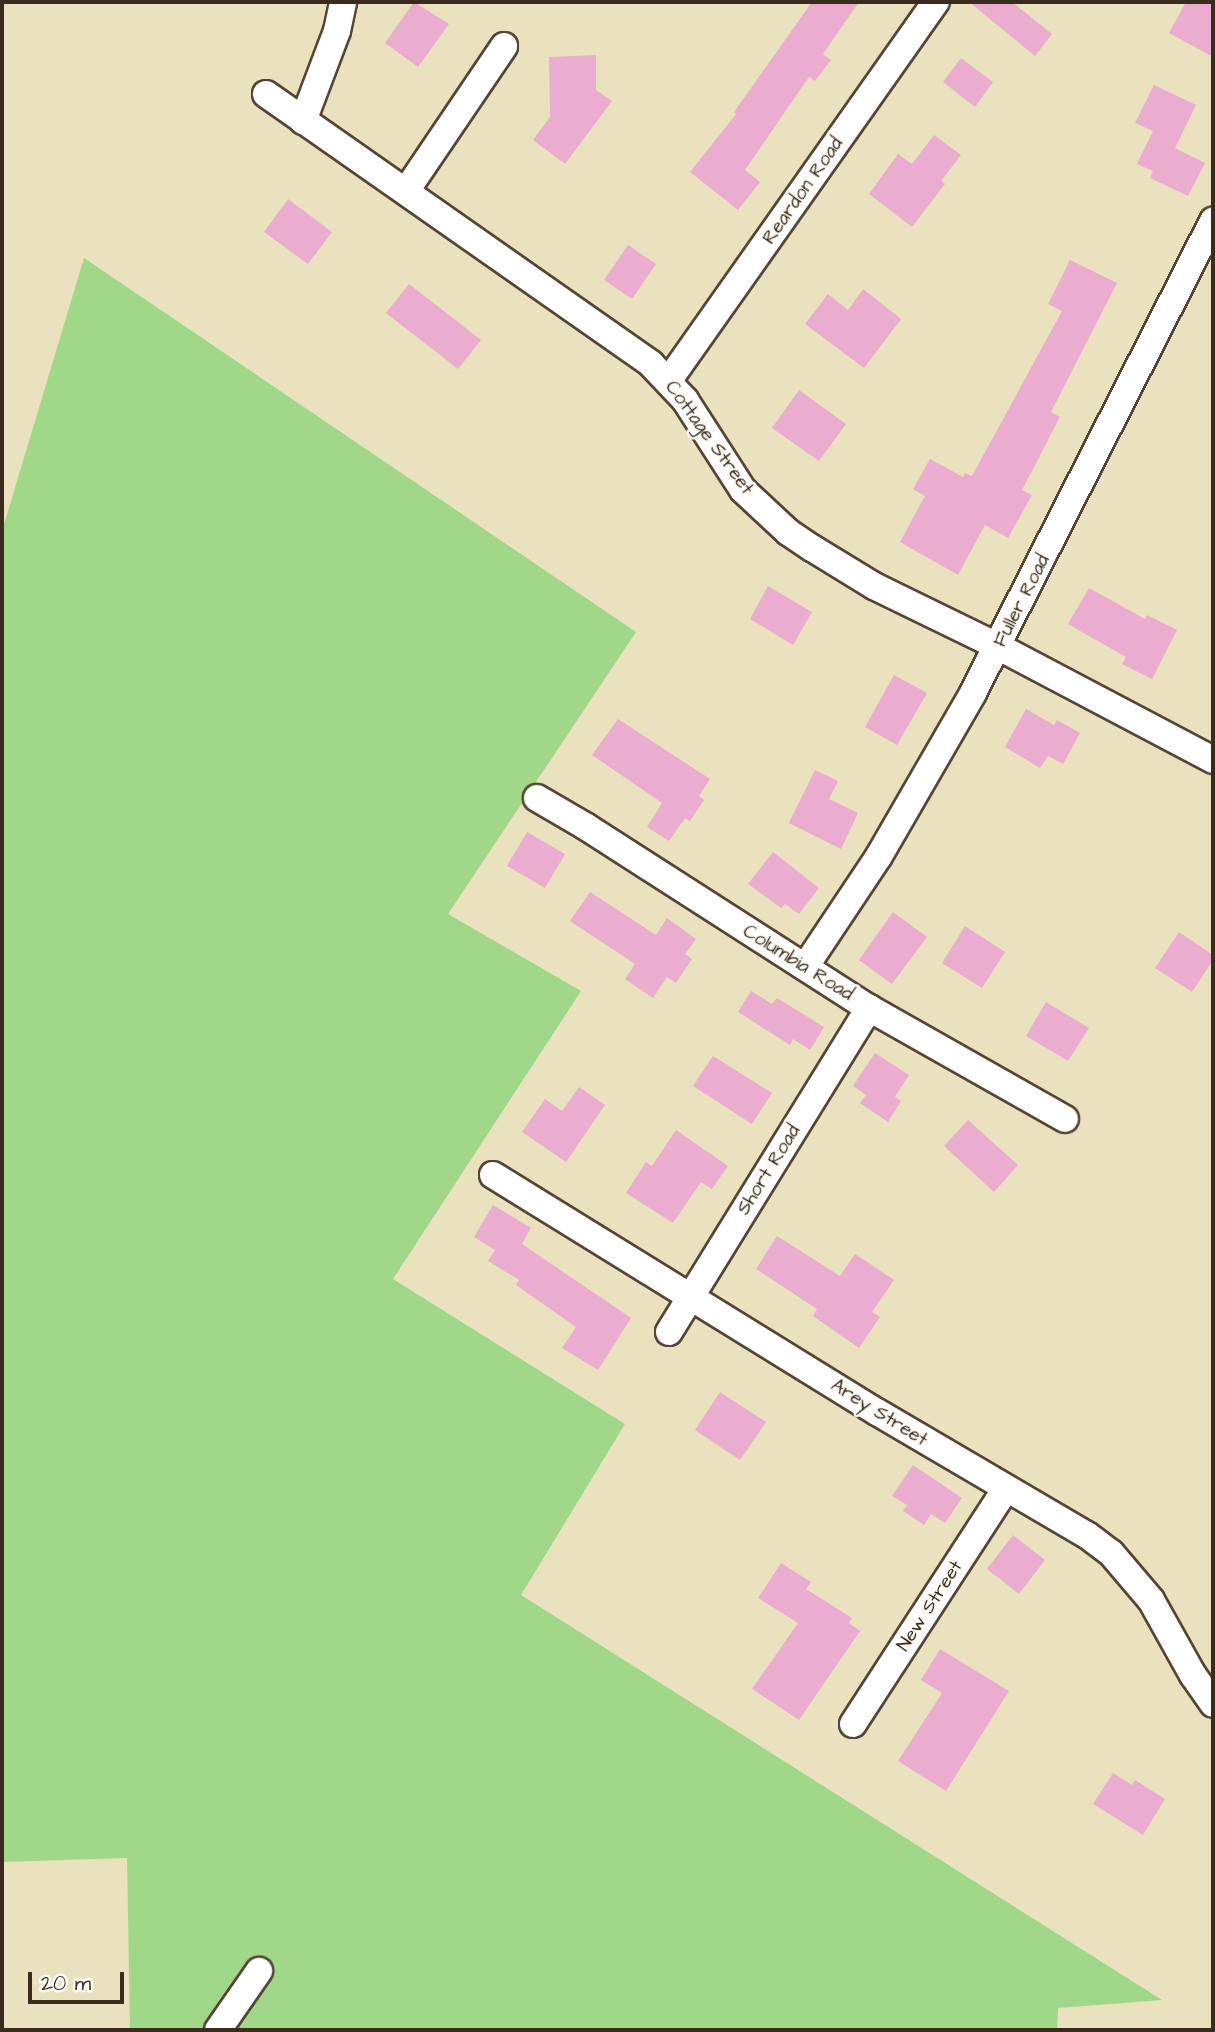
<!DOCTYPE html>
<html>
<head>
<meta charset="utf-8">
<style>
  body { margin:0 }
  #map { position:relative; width:1215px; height:2032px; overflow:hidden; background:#eae1be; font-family:"Architects Daughter",sans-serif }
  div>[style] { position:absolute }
  .green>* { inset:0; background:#a1d788 }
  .building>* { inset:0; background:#eaadd0 }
  .roads { filter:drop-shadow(2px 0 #554536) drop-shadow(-2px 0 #554536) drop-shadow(0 2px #554536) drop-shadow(0 -2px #554536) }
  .street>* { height:26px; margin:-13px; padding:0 13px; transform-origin:13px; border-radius:13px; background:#fff }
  span { translate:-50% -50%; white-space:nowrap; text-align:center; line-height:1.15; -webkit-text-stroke:5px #fdfcf7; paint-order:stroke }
  .street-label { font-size:19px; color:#3b2a1e }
  .frame { position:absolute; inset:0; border:4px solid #3b2a1e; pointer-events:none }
  .scale { position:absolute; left:28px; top:1972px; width:96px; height:32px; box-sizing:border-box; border:4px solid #3b2a1e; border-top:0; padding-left:9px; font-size:21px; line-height:24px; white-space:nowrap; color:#3b2a1e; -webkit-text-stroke:5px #fdfcf7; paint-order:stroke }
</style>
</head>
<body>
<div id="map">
  <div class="green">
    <i style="clip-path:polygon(84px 258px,636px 632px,448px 914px,581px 991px,393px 1279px,625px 1424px,521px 1595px,1162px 2000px,1058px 2008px,1057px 2030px,130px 2030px,127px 1858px,2px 1862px,2px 531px)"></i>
  </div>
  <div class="building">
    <i style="clip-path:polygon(414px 2px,449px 24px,418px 67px,385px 43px)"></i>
    <i style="clip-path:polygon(812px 2px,859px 2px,823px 54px,831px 60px,815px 81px,809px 77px,745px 170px,760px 182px,738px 210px,690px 172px,736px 114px,734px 112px)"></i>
    <i style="clip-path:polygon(969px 2px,1012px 2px,1052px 34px,1035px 56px)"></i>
    <i style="clip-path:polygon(1186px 2px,1213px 2px,1213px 57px,1169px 33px)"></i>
    <i style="clip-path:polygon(596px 55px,596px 90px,612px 101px,565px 164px,533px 140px,550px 117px,549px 57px)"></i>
    <i style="clip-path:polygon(961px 58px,993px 82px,975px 107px,943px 82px)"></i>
    <i style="clip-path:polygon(1154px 85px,1196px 105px,1175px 148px,1205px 163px,1188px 196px,1150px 178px,1153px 171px,1137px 164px,1153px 131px,1135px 123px)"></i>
    <i style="clip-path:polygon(934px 135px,961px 155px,941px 181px,945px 184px,912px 227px,869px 194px,898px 154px,912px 164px)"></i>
    <i style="clip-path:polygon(288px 199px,332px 232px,308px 264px,264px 232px)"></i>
    <i style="clip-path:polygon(628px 245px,656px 264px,632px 299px,604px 280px)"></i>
    <i style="clip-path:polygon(1070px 260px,1117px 283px,1051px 412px,1060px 417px,1022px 490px,1032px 495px,1008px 538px,985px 525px,958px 575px,900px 542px,925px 496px,913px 489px,930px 459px,963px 477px,965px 473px,972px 476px,1062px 311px,1048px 304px)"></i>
    <i style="clip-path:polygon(409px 284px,481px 340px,458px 369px,386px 313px)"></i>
    <i style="clip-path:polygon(863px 289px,901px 319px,864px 368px,805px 324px,828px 294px,848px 310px)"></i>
    <i style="clip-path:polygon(799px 390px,846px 424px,819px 461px,772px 428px)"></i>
    <i style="clip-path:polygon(768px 586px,812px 612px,793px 645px,750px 619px)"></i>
    <i style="clip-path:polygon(1089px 588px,1145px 619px,1147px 615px,1177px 630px,1152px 679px,1122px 664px,1126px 657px,1068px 624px)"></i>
    <i style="clip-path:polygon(894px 675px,927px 693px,897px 745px,865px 727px)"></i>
    <i style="clip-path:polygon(1026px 709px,1054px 725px,1057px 720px,1080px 733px,1063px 764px,1048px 756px,1040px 768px,1005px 747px)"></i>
    <i style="clip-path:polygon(618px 719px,710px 779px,699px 796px,704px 800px,690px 821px,685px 818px,669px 841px,647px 827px,662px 803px,592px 755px)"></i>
    <i style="clip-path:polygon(815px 770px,838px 781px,829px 799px,858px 813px,841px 849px,789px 823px)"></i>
    <i style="clip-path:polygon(527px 832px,565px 854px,545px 888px,507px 866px)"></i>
    <i style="clip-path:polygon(773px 852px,819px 888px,799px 914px,785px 904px,781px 908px,748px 884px)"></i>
    <i style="clip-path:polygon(590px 892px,656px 935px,667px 918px,696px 939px,685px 954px,692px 959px,676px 983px,667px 977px,653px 998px,625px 979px,635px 964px,570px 921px)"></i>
    <i style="clip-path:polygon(893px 912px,927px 937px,892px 984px,859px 960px)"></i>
    <i style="clip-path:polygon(965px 926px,1005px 952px,982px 988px,942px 963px)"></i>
    <i style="clip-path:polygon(1179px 932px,1213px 955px,1213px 960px,1192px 992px,1155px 968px)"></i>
    <i style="clip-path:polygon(751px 991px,772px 1004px,777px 998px,824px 1027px,810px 1050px,793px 1039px,790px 1045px,738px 1012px)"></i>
    <i style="clip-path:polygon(1046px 1002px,1089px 1028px,1068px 1061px,1026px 1036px)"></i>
    <i style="clip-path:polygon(875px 1053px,909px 1075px,895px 1097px,901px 1101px,888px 1122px,860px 1103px,866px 1095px,853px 1086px)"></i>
    <i style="clip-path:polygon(713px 1056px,772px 1093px,752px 1124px,693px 1086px)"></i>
    <i style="clip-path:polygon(579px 1087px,605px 1105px,566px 1162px,522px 1132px,545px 1099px,562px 1111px)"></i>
    <i style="clip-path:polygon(968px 1120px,1018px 1165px,994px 1192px,944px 1146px)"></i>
    <i style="clip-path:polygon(676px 1130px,728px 1166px,712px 1189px,701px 1182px,673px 1223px,626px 1193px,646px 1162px,652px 1166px)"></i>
    <i style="clip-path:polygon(493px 1205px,531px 1228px,522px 1244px,631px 1318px,598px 1370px,562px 1348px,576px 1327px,516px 1285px,519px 1280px,488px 1261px,495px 1250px,474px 1237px)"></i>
    <i style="clip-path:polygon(777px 1236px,840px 1276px,855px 1254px,894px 1280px,872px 1312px,880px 1317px,859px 1348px,813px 1316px,817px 1309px,756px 1269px)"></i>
    <i style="clip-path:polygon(720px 1392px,766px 1422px,740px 1460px,695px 1430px)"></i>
    <i style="clip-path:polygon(913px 1465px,962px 1498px,945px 1523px,931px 1514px,924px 1525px,903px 1511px,907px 1505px,892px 1496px)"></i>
    <i style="clip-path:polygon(1013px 1535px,1045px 1560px,1019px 1594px,987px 1569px)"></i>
    <i style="clip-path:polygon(781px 1563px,811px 1582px,806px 1589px,852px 1618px,849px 1623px,860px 1631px,799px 1720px,752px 1689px,798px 1623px,758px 1598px)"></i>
    <i style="clip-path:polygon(940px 1649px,1009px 1691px,946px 1791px,898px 1761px,942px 1693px,921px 1680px)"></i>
    <i style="clip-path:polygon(1113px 1773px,1132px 1785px,1135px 1780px,1165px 1799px,1143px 1835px,1093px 1804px)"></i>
  </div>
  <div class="roads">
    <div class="street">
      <i style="left:266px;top:94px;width:470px;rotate:35deg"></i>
      <i style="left:651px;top:364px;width:50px;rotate:46.6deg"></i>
      <i style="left:685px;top:400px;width:107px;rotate:57.2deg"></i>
      <i style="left:743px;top:490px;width:62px;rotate:43deg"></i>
      <i style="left:788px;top:532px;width:29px;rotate:34deg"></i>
      <i style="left:812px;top:548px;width:73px;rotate:31.5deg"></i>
      <i style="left:874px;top:586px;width:139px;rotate:26deg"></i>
      <i style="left:999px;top:647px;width:242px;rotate:27.8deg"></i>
      <i style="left:303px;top:121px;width:96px;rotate:-69.3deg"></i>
      <i style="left:337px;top:31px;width:30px;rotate:-78deg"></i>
      <i style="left:406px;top:191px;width:175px;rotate:-55.9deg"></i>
      <i style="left:669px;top:380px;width:463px;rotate:-54.8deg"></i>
      <i style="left:537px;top:798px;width:56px;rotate:30.3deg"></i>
      <i style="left:585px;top:826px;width:337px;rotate:32.7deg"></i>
      <i style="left:869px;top:1008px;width:225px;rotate:29.5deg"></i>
      <i style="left:805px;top:967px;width:133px;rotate:-56.3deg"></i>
      <i style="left:879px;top:856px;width:188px;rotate:-60deg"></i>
      <i style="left:973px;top:693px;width:530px;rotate:-63.05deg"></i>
      <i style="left:493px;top:1175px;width:451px;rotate:31.7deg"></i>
      <i style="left:877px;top:1412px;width:243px;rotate:30.4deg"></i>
      <i style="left:1087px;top:1535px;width:30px;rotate:37deg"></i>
      <i style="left:1111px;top:1553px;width:62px;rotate:49.6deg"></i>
      <i style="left:1151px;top:1600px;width:86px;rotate:60.8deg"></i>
      <i style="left:1193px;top:1675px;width:35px;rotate:55deg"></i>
      <i style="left:669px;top:1332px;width:381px;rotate:-58.3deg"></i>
      <i style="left:853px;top:1724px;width:281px;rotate:-57deg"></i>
      <i style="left:218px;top:2030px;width:72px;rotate:-55.2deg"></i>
    </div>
  </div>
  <div class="street-label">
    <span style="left:803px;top:191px;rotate:-55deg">Reardon Road</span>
    <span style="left:709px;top:438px;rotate:54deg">Cottage Street</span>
    <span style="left:1022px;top:601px;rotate:-63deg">Fuller Road</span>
    <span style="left:798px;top:963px;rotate:32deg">Columbia Road</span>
    <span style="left:769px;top:1170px;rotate:-58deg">Short Road</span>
    <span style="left:879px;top:1413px;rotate:32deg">Arey Street</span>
    <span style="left:930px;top:1606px;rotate:-57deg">New Street</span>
  </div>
  <div class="frame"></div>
  <div class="scale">20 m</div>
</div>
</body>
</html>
